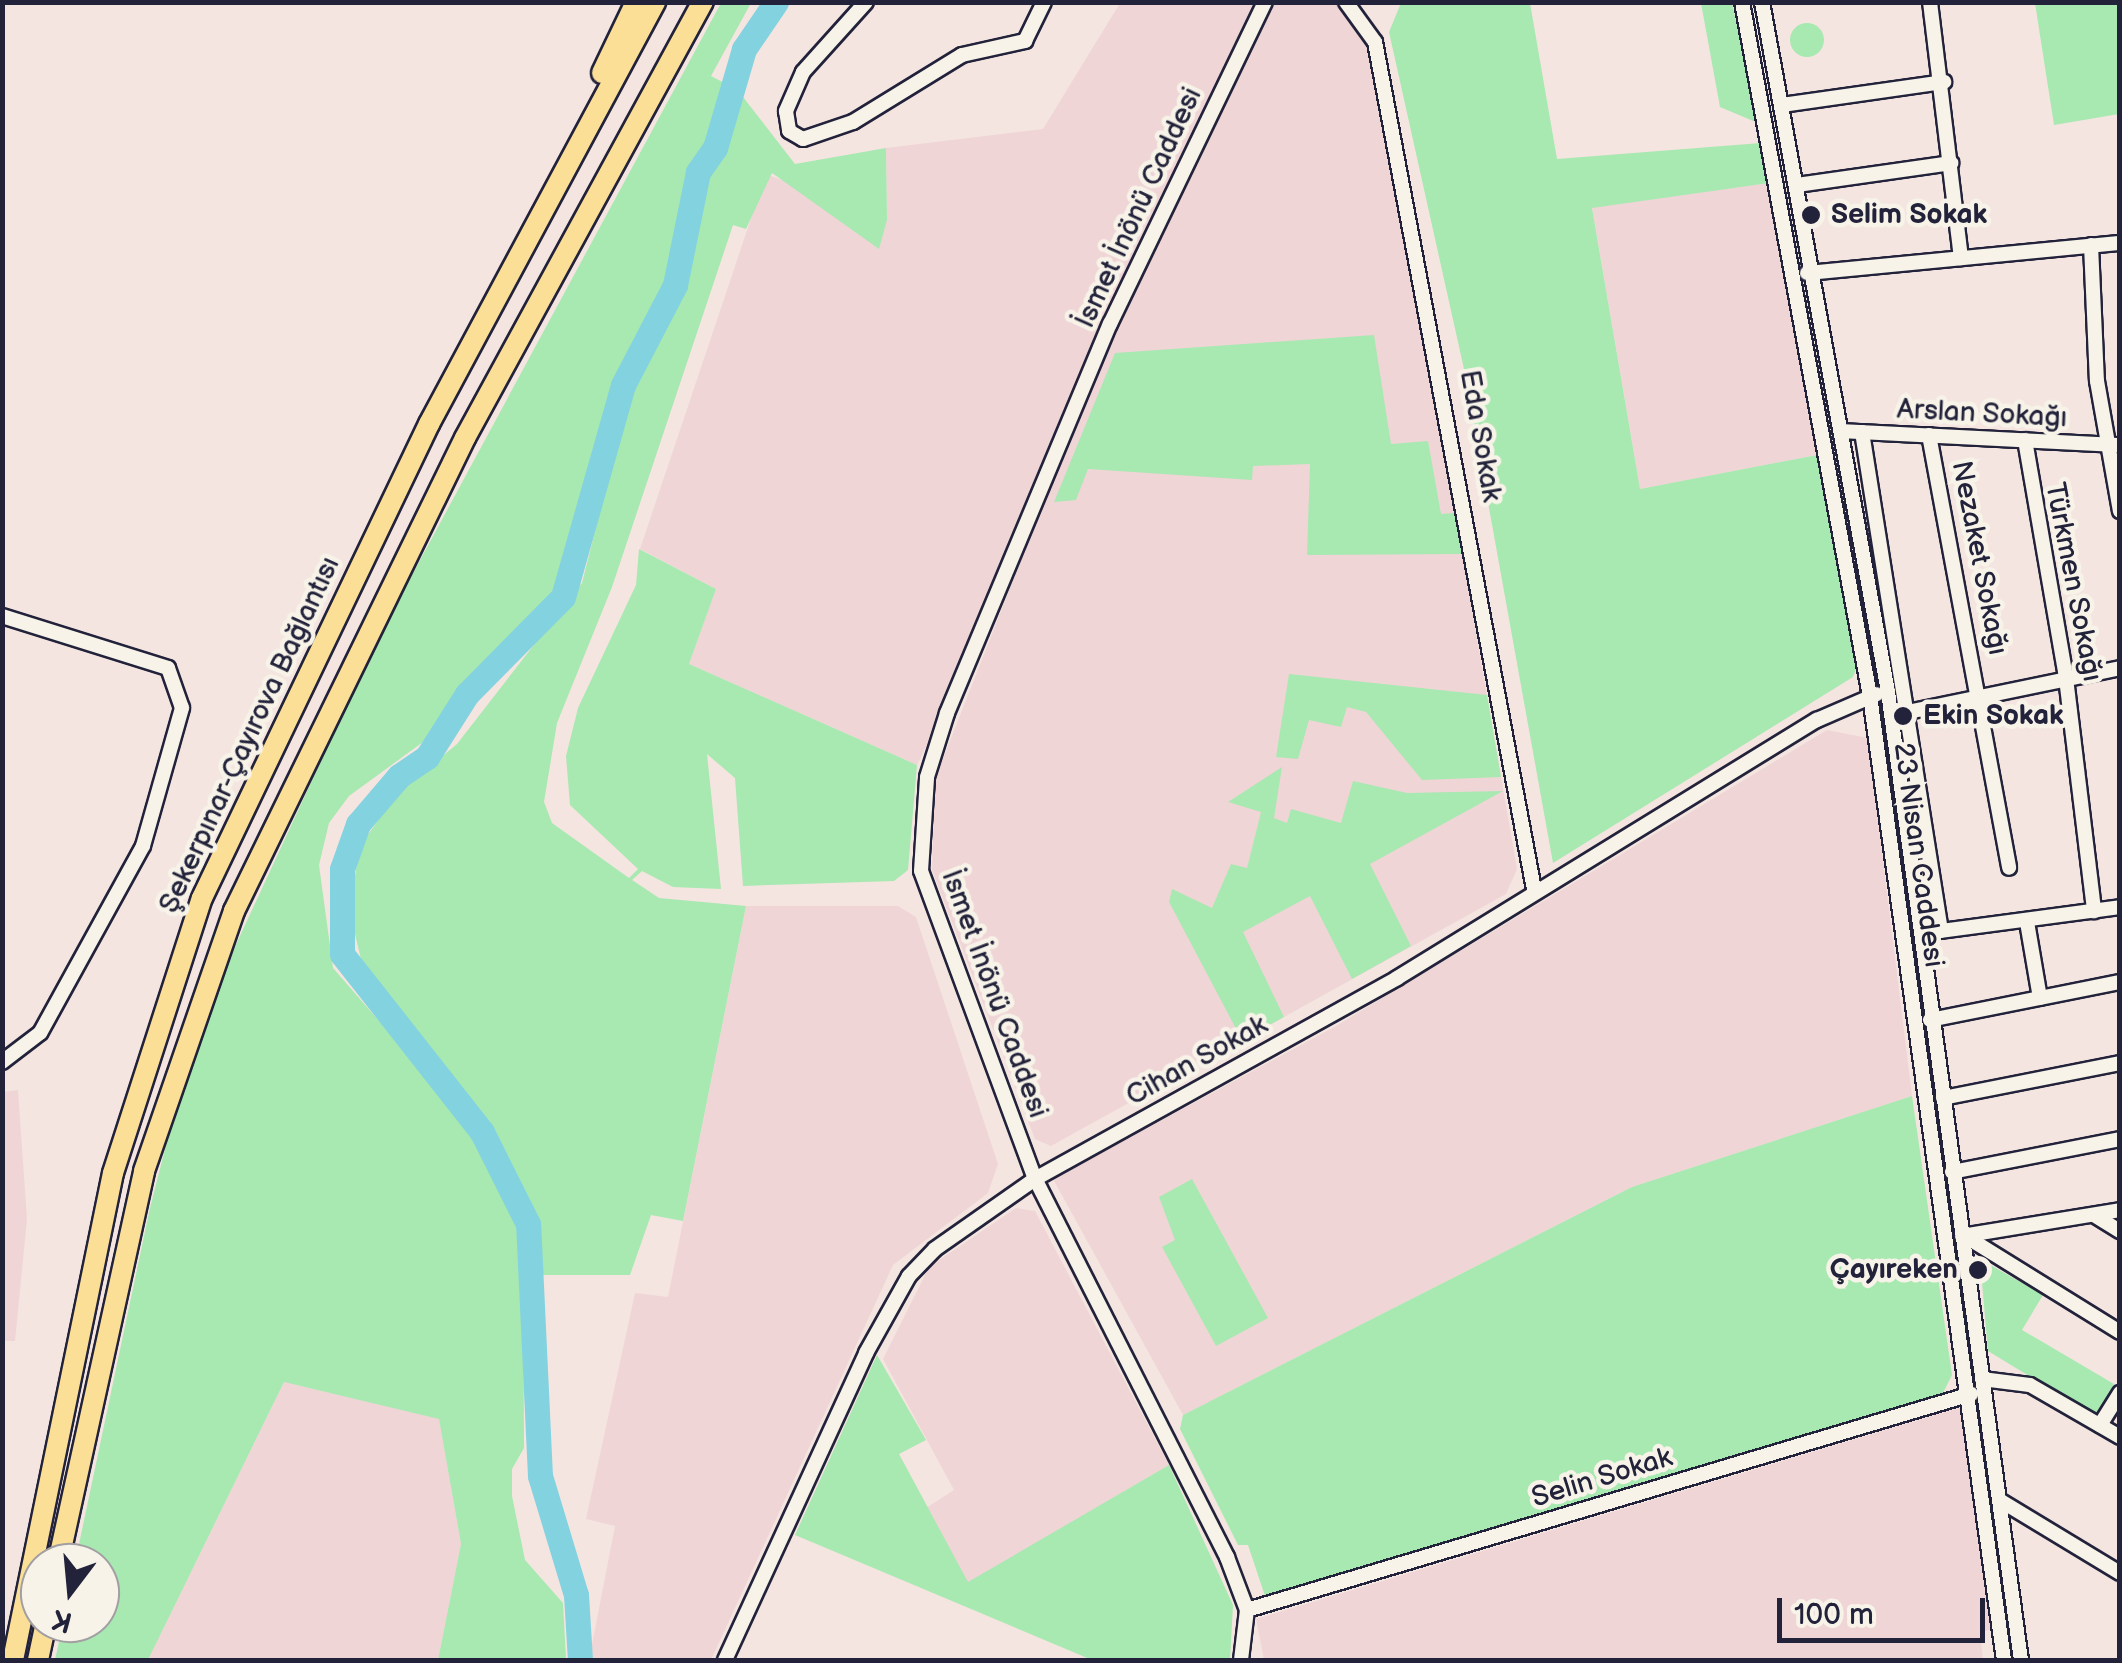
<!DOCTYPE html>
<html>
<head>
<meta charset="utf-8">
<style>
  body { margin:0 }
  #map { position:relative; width:2122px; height:1663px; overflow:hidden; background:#f4e5e0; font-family:"Balsamiq Sans",sans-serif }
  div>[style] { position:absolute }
  .built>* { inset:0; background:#f0d5d7 }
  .green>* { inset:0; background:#a8e8b1 }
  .round { border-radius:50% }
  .river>* { height:25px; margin:-12.5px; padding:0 12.5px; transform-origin:12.5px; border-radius:12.5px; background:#83d2e0 }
  .roads { filter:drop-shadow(2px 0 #22223b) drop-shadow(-2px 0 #22223b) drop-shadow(0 2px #22223b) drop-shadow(0 -2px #22223b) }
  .minor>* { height:14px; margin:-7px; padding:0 7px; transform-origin:7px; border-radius:7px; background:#f7f3e8 }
  .highway>* { height:20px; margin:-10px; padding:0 10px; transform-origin:10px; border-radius:10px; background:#fbdf96 }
  .dots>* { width:28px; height:28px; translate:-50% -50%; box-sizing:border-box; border:5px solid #f7f3e8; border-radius:50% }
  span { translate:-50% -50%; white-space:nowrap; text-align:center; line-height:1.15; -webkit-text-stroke:9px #f7f3e8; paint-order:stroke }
  .street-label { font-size:28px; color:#22223b }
  .poi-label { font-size:28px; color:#22223b; font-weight:700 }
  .left { translate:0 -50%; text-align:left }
  .right { translate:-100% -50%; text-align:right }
  .frame { position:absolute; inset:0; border:5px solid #22223b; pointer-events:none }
  .north { position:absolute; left:20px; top:1543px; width:100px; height:100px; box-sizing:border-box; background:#f7f3e8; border:2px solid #a29fa3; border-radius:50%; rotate:196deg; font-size:28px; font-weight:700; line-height:40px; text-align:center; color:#22223b }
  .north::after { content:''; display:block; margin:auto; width:35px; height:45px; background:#22223b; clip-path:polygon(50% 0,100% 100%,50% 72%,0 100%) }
  .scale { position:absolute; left:1777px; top:1598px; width:208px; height:45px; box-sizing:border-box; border:5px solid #22223b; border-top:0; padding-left:12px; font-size:30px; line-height:35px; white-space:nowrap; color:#22223b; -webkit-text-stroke:8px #f7f3e8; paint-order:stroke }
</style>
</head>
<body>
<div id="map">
  <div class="built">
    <i style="clip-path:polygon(1120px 3px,1345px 3px,1374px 45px,1517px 869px,1506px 894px,1051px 1146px,1035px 1139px,932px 870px,935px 779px,1045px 499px,917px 765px,689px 664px,716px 589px,640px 549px,766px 174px,887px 220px,886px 148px,1043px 129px)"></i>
    <i style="clip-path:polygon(1769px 183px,1817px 455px,1640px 489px,1592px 207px)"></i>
    <i style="clip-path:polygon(1827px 730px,1868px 738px,1912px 1096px,1632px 1187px,1183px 1415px,1053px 1179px,1336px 1026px)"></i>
    <i style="clip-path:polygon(746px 906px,898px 906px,916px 917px,998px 1164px,988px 1193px,893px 1265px,711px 1660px,589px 1660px,615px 1526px,586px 1519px,635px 1293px,668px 1297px)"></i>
    <i style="clip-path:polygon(18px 1090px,27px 1219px,15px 1341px,3px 1341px,3px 1092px)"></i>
    <i style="clip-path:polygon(1016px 1208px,1035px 1211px,1169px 1465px,968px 1583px,923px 1510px,954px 1490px,883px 1359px,929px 1267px)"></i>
    <i style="clip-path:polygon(284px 1382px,439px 1418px,461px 1544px,438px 1660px,148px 1660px)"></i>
    <i style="clip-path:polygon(1962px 1407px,1994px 1629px,1980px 1632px,1983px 1660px,1264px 1660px,1256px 1619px)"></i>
  </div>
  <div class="green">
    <i style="clip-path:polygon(721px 3px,751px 3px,711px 76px,730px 86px,692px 175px,666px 284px,618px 382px,561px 590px,423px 742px,349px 796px,329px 823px,319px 865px,333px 968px,473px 1129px,500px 1170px,523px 1229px,524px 1448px,512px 1469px,512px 1496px,525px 1560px,563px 1603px,566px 1660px,438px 1660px,461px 1544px,439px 1419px,284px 1382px,148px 1660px,55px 1660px,63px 1623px,100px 1623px,100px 1563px,75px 1563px,150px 1208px,177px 1102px,233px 951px,378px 638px)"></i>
    <i style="clip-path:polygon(1401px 3px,1530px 3px,1557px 159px,1761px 143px,1769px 183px,1592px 208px,1640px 489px,1817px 455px,1857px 666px,1853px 677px,1553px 863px,1464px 369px,1389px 32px)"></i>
    <i style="clip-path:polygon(1701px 3px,1732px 3px,1758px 123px,1720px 107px)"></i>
    <i style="clip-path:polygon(2035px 3px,2119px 3px,2119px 114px,2054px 125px)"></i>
    <i class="round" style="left:1790px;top:23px;width:34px;height:34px"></i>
    <i style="clip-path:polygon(743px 97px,795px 164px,886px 148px,887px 220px,879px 249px,772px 173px,746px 229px,733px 225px,612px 587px,557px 723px,544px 802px,552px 823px,629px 878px,638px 869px,570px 805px,566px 756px,578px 708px,636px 585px,639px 549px,716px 589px,689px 664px,917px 765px,908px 870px,894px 881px,743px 886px,735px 778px,707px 754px,721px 889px,673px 887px,642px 871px,632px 880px,659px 898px,746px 906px,683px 1221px,651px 1215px,630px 1275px,543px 1275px,532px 1209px,488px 1123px,437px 1074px,366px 980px,350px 913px,359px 847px,397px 794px,457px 744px,582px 583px,628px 401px,681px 288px,700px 195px)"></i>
    <i style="clip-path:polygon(1374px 335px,1391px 444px,1428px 441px,1441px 514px,1455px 513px,1462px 554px,1307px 555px,1310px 464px,1253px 466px,1252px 480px,1088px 469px,1076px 500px,1054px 502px,1115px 353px)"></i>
    <i style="clip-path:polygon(1289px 674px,1487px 695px,1501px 777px,1422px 780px,1366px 712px,1347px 707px,1341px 727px,1309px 720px,1298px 759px,1276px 757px)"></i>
    <i style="clip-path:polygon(1282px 767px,1274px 818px,1287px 823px,1291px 809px,1341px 823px,1353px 781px,1407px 793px,1503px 791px,1370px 864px,1411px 946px,1352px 979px,1310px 896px,1243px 932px,1284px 1017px,1242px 1040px,1169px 902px,1172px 889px,1212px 908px,1231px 864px,1247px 868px,1261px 812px,1228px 802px)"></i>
    <i style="clip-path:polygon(1912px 1096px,1952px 1375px,1943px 1393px,1265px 1596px,1248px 1545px,1238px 1545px,1180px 1429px,1183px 1415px,1632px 1187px)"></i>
    <i style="clip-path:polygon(1192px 1179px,1268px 1318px,1216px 1346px,1162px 1247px,1175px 1240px,1159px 1197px)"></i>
    <i style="clip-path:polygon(1980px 1259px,2043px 1295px,2022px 1330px,2114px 1384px,2095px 1416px,1988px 1351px)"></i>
    <i style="clip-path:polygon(877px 1355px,926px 1440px,899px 1454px,968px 1582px,1169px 1465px,1233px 1605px,1230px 1660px,1092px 1660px,795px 1535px)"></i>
  </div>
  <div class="river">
    <i style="left:580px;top:1660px;width:65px;rotate:-93.5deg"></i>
    <i style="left:576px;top:1595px;width:124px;rotate:-106.8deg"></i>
    <i style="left:540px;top:1476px;width:252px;rotate:-92.7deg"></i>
    <i style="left:528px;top:1224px;width:103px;rotate:-116.6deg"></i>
    <i style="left:482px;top:1132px;width:226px;rotate:-128.2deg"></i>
    <i style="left:342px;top:954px;width:85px;rotate:-90deg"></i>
    <i style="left:342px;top:869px;width:48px;rotate:-70.4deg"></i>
    <i style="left:358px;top:824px;width:63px;rotate:-49.5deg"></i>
    <i style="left:399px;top:776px;width:34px;rotate:-34deg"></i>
    <i style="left:427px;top:757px;width:75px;rotate:-57.6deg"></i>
    <i style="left:467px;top:694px;width:136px;rotate:-45.3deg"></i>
    <i style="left:563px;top:597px;width:220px;rotate:-74.2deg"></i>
    <i style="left:623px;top:385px;width:113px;rotate:-62.5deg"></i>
    <i style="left:675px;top:285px;width:115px;rotate:-78.5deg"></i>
    <i style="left:698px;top:172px;width:29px;rotate:-55deg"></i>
    <i style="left:715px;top:148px;width:103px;rotate:-73.7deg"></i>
    <i style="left:744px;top:49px;width:57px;rotate:-55.8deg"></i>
  </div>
  <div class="roads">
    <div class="minor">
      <i style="left:866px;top:2px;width:94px;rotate:132deg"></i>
      <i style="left:803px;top:72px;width:43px;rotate:113.6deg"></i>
      <i style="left:786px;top:111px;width:20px;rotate:81deg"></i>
      <i style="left:789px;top:131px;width:16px;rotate:30deg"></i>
      <i style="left:803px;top:139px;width:53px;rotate:-18.8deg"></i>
      <i style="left:853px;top:122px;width:128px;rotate:-31.6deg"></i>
      <i style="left:962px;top:55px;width:65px;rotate:-12.5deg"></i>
      <i style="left:1025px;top:41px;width:43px;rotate:-64deg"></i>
      <i style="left:1346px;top:2px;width:49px;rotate:54.1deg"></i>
      <i style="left:1375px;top:42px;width:862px;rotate:79.37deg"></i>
      <i style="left:1742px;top:2px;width:706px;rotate:79.55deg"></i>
      <i style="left:1870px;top:696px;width:973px;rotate:82.09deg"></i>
      <i style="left:1762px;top:2px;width:701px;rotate:79.65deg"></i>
      <i style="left:1888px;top:692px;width:977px;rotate:82.18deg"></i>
      <i style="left:1930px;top:2px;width:258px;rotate:83.1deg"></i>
      <i style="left:1782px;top:105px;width:164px;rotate:-8.1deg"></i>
      <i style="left:1797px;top:185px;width:156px;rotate:-8.1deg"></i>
      <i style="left:2091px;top:245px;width:136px;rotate:87.5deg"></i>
      <i style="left:2097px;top:381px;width:132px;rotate:80deg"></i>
      <i style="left:1807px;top:273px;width:314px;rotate:-5.5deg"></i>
      <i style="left:1842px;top:431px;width:278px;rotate:2.9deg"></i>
      <i style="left:1862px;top:432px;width:505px;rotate:81deg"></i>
      <i style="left:1941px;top:931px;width:181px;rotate:-7.6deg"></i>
      <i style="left:1929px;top:435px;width:440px;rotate:79.5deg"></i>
      <i style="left:2025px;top:440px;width:242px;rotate:80.2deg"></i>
      <i style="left:2066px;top:678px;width:235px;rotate:83.1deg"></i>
      <i style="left:2px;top:616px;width:174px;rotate:17.4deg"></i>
      <i style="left:168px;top:668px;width:42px;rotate:70.7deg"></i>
      <i style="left:182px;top:708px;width:143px;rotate:105.8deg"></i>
      <i style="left:143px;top:846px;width:213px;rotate:118.8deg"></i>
      <i style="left:40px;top:1033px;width:48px;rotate:142.7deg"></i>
      <i style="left:1908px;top:712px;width:217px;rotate:-11.7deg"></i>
      <i style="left:2027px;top:922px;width:77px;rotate:80.3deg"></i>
      <i style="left:1930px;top:1020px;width:194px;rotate:-11.3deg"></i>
      <i style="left:1943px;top:1098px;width:180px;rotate:-11.2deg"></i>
      <i style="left:1952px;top:1172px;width:171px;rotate:-11.1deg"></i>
      <i style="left:2094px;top:1215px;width:31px;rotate:32deg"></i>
      <i style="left:1962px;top:1236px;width:160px;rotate:-9.3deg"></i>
      <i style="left:1965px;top:1236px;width:182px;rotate:31.8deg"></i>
      <i style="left:1982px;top:1379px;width:48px;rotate:7.1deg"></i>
      <i style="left:2030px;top:1385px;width:104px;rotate:30deg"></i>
      <i style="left:2100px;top:1425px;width:38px;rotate:-58deg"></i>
      <i style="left:2001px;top:1501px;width:139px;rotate:31.2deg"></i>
      <i style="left:1247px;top:1610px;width:756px;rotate:-16.61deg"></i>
      <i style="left:725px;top:1660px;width:338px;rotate:-65.3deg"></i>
      <i style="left:866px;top:1353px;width:88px;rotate:-60.8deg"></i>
      <i style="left:909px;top:1276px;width:37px;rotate:-46deg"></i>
      <i style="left:935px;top:1249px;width:122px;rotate:-35deg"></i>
      <i style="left:1035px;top:1179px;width:414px;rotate:-29deg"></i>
      <i style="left:1397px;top:978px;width:493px;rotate:-31.6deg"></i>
      <i style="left:1817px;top:720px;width:65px;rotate:-23.4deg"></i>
      <i style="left:1241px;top:1660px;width:50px;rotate:-83.2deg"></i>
      <i style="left:1247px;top:1610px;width:57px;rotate:-110.7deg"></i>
      <i style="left:1227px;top:1557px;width:424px;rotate:-116.9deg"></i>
      <i style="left:1035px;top:1179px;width:328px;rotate:-110.3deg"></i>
      <i style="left:921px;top:871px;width:94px;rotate:-86.3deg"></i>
      <i style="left:927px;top:777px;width:67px;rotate:-72.6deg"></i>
      <i style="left:947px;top:713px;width:422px;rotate:-67.3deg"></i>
      <i style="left:1110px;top:324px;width:357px;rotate:-64.3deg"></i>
    </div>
    <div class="highway">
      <i style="left:602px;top:73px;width:79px;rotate:-64.4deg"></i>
      <i style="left:58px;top:1563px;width:401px;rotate:-77.6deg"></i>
      <i style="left:144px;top:1171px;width:275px;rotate:-70.9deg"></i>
      <i style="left:234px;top:911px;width:526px;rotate:-63.97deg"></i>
      <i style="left:465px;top:438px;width:497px;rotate:-61.4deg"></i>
      <i style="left:13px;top:1660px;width:497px;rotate:-78.4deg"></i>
      <i style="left:113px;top:1173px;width:289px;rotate:-72.1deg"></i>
      <i style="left:202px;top:898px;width:526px;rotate:-64.41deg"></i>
      <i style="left:429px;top:424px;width:479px;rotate:-61.8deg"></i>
      <i style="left:38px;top:1660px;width:38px;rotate:-78deg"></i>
    </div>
  </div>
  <div class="dots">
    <i style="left:1811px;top:215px;background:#22223b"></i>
    <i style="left:1903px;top:716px;background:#22223b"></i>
    <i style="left:1978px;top:1270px;background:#22223b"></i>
  </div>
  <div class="street-label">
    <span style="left:1139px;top:208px;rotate:-65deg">İsmet İnönü Caddesi</span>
    <span style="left:1982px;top:414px;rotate:3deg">Arslan Sokağı</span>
    <span style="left:1480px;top:436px;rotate:80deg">Eda Sokak</span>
    <span style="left:1979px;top:558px;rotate:79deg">Nezaket Sokağı</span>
    <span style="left:2073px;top:582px;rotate:79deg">Türkmen Sokağı</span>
    <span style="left:250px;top:735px;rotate:-65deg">Şekerpınar-Çayırova Bağlantısı</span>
    <span style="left:1918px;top:855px;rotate:82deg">23 Nisan Caddesi</span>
    <span style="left:994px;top:994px;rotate:70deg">İsmet İnönü Caddesi</span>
    <span style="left:1197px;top:1061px;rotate:-29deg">Cihan Sokak</span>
    <span style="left:1602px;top:1478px;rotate:-17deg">Selin Sokak</span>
  </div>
  <div class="poi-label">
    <span class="left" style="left:1831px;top:215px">Selim Sokak</span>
    <span class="left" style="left:1923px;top:716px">Ekin Sokak</span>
    <span class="right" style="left:1958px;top:1270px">Çayıreken</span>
  </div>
  <div class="frame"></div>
  <div class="north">K</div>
  <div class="scale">100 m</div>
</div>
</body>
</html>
